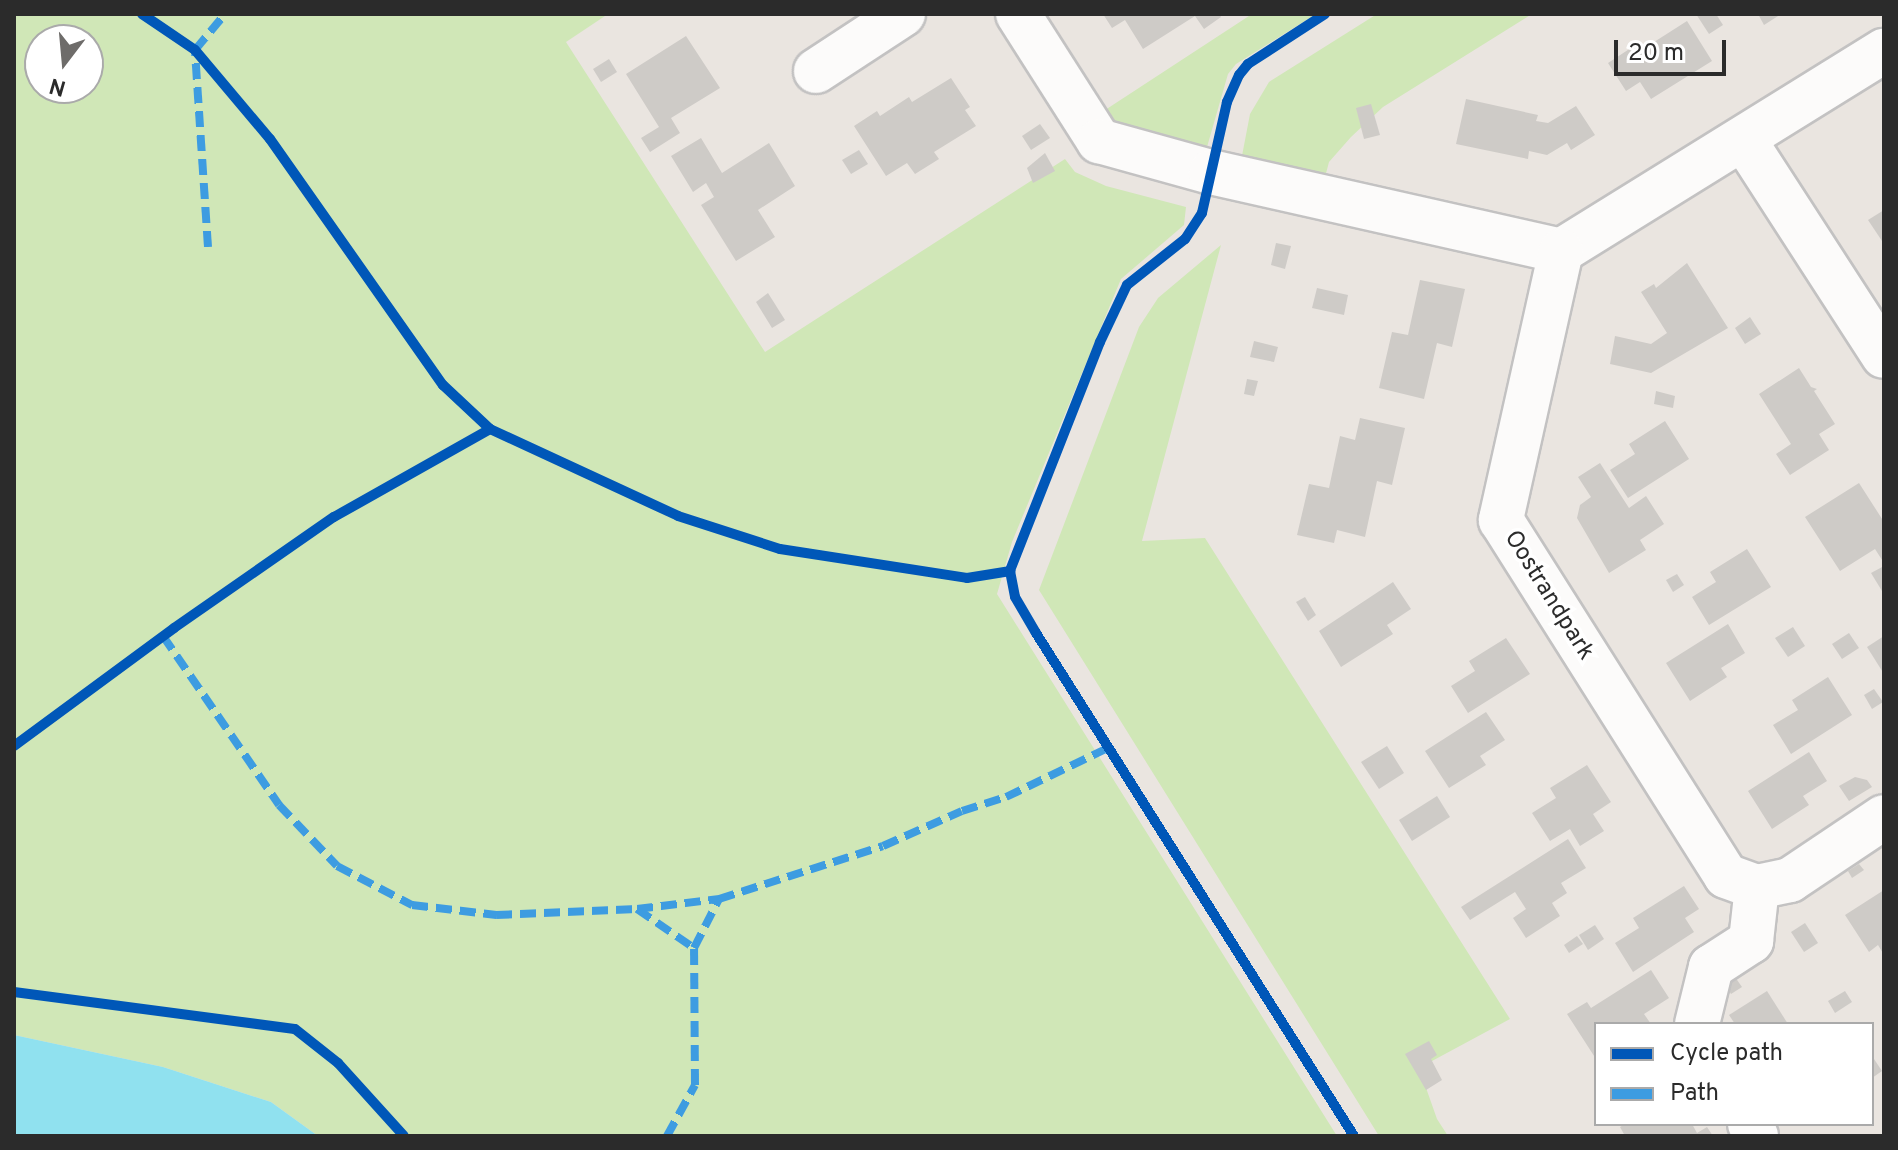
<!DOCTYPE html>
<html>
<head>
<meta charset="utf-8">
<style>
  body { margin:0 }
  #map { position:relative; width:1898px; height:1150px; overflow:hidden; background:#eae5e0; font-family:Overpass,sans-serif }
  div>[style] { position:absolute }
  .green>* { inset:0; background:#d0e7b7 }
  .water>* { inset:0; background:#90e1ef }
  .building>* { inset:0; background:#cecbc7 }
  .roads { filter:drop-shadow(2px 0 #c3c2c2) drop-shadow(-2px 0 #c3c2c2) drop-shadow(0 2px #c3c2c2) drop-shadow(0 -2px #c3c2c2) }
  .minor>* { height:44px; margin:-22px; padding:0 22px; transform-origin:22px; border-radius:22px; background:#fcfbfa }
  .quiet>* { height:8px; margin-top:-4px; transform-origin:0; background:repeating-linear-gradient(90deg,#3d9ce1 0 16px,transparent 0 24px) }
  .cycleway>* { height:10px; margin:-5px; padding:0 5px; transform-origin:5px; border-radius:5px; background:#0057b8 }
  span { translate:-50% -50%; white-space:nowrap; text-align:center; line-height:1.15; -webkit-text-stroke:7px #fff; paint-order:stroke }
  .street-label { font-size:24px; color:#2b2b2b }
  .frame { position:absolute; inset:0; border:16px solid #2b2b2b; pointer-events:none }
  .legend { position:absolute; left:1594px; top:1022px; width:280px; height:104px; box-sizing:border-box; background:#fff; border:2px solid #aaa; margin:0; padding:10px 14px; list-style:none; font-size:24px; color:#2b2b2b }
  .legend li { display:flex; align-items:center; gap:16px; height:40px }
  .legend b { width:40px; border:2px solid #aaa }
  .north { position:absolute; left:24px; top:24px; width:80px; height:80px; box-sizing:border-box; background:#fff; border:2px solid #aaa; border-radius:50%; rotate:196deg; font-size:22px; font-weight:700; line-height:32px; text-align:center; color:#2b2b2b }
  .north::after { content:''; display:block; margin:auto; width:28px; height:36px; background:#6e6c6a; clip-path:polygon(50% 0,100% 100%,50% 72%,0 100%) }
  .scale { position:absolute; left:1614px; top:40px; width:112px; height:36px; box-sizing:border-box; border:4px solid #2b2b2b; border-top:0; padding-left:10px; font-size:24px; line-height:28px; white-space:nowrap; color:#2b2b2b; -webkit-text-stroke:6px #fff; paint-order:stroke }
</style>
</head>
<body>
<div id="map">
  <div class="green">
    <i style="clip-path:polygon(evenodd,14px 14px,608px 14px,566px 42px,765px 352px,1065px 159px,1075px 172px,1106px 186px,1186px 207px,1184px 225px,1121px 279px,1012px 542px,997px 594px,1337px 1136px,318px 1136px,271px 1102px,163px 1067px,14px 1035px,14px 14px,40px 40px,88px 40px,88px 88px,40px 88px,40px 40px)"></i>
    <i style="clip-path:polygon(1252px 14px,1316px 14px,1236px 64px,1228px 74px,1205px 154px,1128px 137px,1099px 114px)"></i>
    <i style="clip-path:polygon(1377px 14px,1532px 14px,1383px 107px,1351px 137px,1329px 162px,1324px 181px,1241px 161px,1250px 114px,1269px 82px)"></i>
    <i style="clip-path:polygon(1221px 245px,1142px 541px,1205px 538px,1510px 1019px,1419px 1068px,1437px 1119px,1448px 1136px,1379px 1136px,1039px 590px,1139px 327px,1158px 298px)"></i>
  </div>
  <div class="water">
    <i style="clip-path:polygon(14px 1035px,163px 1067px,271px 1102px,318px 1136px,14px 1136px)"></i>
  </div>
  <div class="building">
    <i style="clip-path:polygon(1103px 14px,1219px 14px,1221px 17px,1204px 29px,1195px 16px,1143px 49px,1125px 20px,1112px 28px)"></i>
    <i style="clip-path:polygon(1696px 14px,1716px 14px,1723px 25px,1709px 34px)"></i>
    <i style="clip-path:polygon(1758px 14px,1781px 14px,1764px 25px)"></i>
    <i style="clip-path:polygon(1687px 21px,1712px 61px,1651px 99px,1640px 82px,1626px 91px,1608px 63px,1637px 44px,1640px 51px)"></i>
    <i style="clip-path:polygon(686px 36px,720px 88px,671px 118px,680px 133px,650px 152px,641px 138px,659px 127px,626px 74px)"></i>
    <i style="clip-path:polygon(609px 59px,617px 72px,601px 82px,593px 69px)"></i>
    <i style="clip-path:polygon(951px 78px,970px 107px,965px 110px,976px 126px,934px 152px,939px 159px,915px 174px,907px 163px,886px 176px,854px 126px,877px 111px,880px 116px,909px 97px,912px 102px)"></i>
    <i style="clip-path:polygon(1466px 99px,1538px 115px,1536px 121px,1548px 123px,1576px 106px,1595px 135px,1571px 150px,1567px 143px,1547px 155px,1529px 151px,1528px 159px,1456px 144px)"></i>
    <i style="clip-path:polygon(1371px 104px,1380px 135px,1364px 139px,1356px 108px)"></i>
    <i style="clip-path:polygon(1040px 124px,1050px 138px,1031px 150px,1022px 136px)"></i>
    <i style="clip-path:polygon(701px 138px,722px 173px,769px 143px,795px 186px,758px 210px,775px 237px,736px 261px,701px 205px,714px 197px,706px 183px,693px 192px,671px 156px)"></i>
    <i style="clip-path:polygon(859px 150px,868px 164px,851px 174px,842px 160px)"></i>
    <i style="clip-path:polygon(1045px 153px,1055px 171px,1033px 183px,1027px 168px)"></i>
    <i style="clip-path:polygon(1884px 210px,1884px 244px,1868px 220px)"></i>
    <i style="clip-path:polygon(1276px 243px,1291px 246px,1285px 269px,1271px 265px)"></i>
    <i style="clip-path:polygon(1687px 263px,1728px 328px,1651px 373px,1610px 364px,1615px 336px,1651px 344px,1667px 333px,1641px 292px,1654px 284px,1656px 288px)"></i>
    <i style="clip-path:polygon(1420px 280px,1465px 289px,1452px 347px,1437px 343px,1424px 399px,1379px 388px,1392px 332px,1408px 335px)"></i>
    <i style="clip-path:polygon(1317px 288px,1348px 295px,1344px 315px,1312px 308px)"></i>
    <i style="clip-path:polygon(768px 293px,785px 320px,772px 328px,756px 302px)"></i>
    <i style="clip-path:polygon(1750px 317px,1761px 334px,1745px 344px,1735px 328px)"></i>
    <i style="clip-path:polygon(1254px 341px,1278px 347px,1274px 362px,1250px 357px)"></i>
    <i style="clip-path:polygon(1799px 368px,1811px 387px,1817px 389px,1814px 391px,1835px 424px,1819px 434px,1829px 450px,1790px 475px,1776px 454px,1791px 444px,1759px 394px)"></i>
    <i style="clip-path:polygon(1247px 379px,1258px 381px,1254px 396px,1244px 394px)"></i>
    <i style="clip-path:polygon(1656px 391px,1675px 396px,1673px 408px,1654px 404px)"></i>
    <i style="clip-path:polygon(1360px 418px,1405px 428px,1392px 485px,1377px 481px,1365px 537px,1337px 530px,1334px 543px,1297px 535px,1309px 484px,1329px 488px,1340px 436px,1355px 440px)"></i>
    <i style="clip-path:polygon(1665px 421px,1689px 459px,1628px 498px,1610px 470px,1635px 454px,1629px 444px)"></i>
    <i style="clip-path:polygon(1600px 463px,1629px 508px,1646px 496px,1664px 524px,1640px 540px,1646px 550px,1609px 573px,1577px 518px,1580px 505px,1591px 497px,1578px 477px)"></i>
    <i style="clip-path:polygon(1859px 483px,1884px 522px,1884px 563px,1875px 549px,1840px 571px,1805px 517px)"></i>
    <i style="clip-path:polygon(1747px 549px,1771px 587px,1709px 625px,1692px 597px,1716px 582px,1710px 572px)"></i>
    <i style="clip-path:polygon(1884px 566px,1884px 589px,1882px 591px,1871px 573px)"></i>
    <i style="clip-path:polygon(1677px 574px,1684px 585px,1673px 592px,1666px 580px)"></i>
    <i style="clip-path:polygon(1393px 582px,1411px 609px,1387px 625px,1393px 634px,1341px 667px,1319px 631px)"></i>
    <i style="clip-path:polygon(1305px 597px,1316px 615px,1308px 621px,1296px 602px)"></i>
    <i style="clip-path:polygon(1728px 624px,1745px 653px,1721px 668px,1727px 677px,1690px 701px,1666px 663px)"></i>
    <i style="clip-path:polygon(1793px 627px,1805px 646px,1788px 657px,1775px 638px)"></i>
    <i style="clip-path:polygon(1849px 633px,1859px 648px,1842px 659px,1832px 644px)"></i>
    <i style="clip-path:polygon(1884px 636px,1884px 674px,1867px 647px)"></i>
    <i style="clip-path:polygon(1506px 638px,1530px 674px,1468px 713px,1451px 686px,1475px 671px,1469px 661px)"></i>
    <i style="clip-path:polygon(1828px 677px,1852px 715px,1791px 754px,1773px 725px,1798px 710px,1792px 700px)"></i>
    <i style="clip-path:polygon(1874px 689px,1883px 702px,1872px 709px,1864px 695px)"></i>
    <i style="clip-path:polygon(1486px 712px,1505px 740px,1480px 756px,1486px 765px,1449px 788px,1425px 751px)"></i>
    <i style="clip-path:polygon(1387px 746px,1404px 773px,1379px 789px,1361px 762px)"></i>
    <i style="clip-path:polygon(1809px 752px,1827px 781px,1803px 796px,1809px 805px,1772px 829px,1748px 791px)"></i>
    <i style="clip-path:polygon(1587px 765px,1611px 802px,1593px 814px,1604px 831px,1580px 846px,1570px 829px,1550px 841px,1532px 813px,1556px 798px,1550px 788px)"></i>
    <i style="clip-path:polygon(1855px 777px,1867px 780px,1872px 787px,1849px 801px,1839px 786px)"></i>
    <i style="clip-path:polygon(1437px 796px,1450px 817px,1412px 841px,1399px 820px)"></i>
    <i style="clip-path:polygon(1568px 839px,1586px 868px,1561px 883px,1567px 893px,1552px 903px,1560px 916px,1526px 938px,1513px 918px,1526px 909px,1515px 892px,1470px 920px,1461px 907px)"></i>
    <i style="clip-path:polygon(1859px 864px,1864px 870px,1852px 878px,1848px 871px)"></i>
    <i style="clip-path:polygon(1684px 886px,1699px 909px,1685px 918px,1694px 932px,1633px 972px,1615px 943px,1639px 928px,1633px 918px)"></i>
    <i style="clip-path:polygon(1884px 890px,1884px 955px,1878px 945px,1869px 952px,1845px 915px)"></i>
    <i style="clip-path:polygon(1805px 923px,1818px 943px,1804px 952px,1791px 932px)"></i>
    <i style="clip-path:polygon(1595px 925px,1604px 939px,1588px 950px,1579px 935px)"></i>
    <i style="clip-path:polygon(1577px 936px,1583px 944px,1569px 953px,1564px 945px)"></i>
    <i style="clip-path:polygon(1651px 970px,1669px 998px,1644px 1014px,1651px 1024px,1596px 1024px,1596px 1059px,1567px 1014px,1587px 1002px,1591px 1008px)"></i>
    <i style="clip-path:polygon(1735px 977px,1742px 987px,1731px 994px,1725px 984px)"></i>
    <i style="clip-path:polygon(1767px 991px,1788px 1024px,1735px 1024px,1729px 1015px)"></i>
    <i style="clip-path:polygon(1845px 991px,1852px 1002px,1835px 1013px,1828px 1001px)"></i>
    <i style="clip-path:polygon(1429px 1041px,1437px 1055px,1431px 1059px,1442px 1080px,1426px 1090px,1405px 1054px)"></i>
    <i style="clip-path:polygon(1872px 1056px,1882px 1071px,1872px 1078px)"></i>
    <i style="clip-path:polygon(1625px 1124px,1692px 1124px,1697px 1133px,1707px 1127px,1713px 1136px,1625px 1136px,1620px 1127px)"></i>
  </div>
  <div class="roads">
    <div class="minor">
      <i style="left:1018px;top:14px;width:151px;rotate:57.5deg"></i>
      <i style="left:1099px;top:141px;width:116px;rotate:15.5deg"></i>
      <i style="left:1211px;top:172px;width:359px;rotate:12.7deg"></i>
      <i style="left:1561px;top:251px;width:380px;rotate:-31.8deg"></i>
      <i style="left:816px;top:71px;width:104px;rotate:-33.2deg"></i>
      <i style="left:1744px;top:140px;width:257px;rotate:57.1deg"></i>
      <i style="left:1561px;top:251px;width:276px;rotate:102.6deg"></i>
      <i style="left:1501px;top:520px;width:421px;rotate:57.7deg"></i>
      <i style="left:1726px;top:876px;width:33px;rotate:20deg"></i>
      <i style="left:1757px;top:887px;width:34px;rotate:-12deg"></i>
      <i style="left:1790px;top:880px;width:113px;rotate:-33.8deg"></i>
      <i style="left:1697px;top:1024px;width:59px;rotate:-76.2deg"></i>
      <i style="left:1711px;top:967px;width:48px;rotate:-33deg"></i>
      <i style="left:1751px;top:941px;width:54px;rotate:-83.7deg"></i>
      <i style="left:1750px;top:1124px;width:13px;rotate:63deg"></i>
    </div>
  </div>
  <div class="quiet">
    <i style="left:208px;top:247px;width:197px;rotate:-93.8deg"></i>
    <i style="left:195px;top:50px;width:47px;rotate:-50.2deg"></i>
    <i style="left:163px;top:636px;width:205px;rotate:55.5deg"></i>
    <i style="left:279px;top:805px;width:84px;rotate:46.4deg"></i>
    <i style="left:337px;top:866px;width:85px;rotate:27.5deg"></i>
    <i style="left:412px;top:905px;width:85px;rotate:6.8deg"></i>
    <i style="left:496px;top:915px;width:141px;rotate:-2.4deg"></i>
    <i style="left:637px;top:909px;width:83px;rotate:-7deg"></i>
    <i style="left:719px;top:899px;width:172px;rotate:-17.9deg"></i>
    <i style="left:883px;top:846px;width:86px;rotate:-23.9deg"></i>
    <i style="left:962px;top:811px;width:46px;rotate:-17.7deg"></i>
    <i style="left:1006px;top:797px;width:113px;rotate:-25.7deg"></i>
    <i style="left:637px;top:909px;width:69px;rotate:34.4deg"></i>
    <i style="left:667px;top:1136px;width:58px;rotate:-61.2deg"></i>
    <i style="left:695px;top:1085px;width:137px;rotate:-90.4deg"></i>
    <i style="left:694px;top:948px;width:55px;rotate:-63deg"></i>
  </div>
  <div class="cycleway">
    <i style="left:142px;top:14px;width:64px;rotate:34.2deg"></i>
    <i style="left:195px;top:50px;width:116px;rotate:49.9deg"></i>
    <i style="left:270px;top:139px;width:301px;rotate:54.9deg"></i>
    <i style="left:443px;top:385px;width:64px;rotate:43.1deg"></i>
    <i style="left:490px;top:429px;width:207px;rotate:24.8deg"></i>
    <i style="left:678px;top:516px;width:107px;rotate:17.9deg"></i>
    <i style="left:780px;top:549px;width:189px;rotate:8.8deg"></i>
    <i style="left:967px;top:578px;width:44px;rotate:-9.2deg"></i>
    <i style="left:1325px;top:14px;width:92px;rotate:147deg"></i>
    <i style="left:1248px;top:64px;width:14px;rotate:129deg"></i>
    <i style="left:1239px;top:75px;width:30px;rotate:114deg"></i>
    <i style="left:1227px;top:102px;width:114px;rotate:102.7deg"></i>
    <i style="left:1202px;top:213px;width:31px;rotate:123deg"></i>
    <i style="left:1185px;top:239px;width:74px;rotate:141.6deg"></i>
    <i style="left:1127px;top:285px;width:63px;rotate:115.3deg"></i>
    <i style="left:1100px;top:342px;width:246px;rotate:111.5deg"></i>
    <i style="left:1010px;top:571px;width:26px;rotate:79deg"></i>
    <i style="left:1015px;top:597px;width:42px;rotate:59.7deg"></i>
    <i style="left:1036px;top:633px;width:595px;rotate:57.7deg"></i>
    <i style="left:14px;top:746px;width:199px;rotate:-36.4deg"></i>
    <i style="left:174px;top:628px;width:195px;rotate:-34.8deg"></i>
    <i style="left:334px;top:517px;width:179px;rotate:-29.4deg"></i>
    <i style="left:14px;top:992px;width:283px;rotate:7.5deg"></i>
    <i style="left:295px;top:1029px;width:55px;rotate:38.3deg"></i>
    <i style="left:338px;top:1063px;width:98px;rotate:47.9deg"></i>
  </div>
  <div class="street-label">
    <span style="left:1548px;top:596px;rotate:58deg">Oostrandpark</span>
  </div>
  <div class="frame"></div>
  <ul class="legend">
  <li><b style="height:10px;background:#0057b8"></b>Cycle path</li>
  <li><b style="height:10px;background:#3d9ce1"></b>Path</li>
  </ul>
  <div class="north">N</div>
  <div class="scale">20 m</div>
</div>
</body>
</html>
